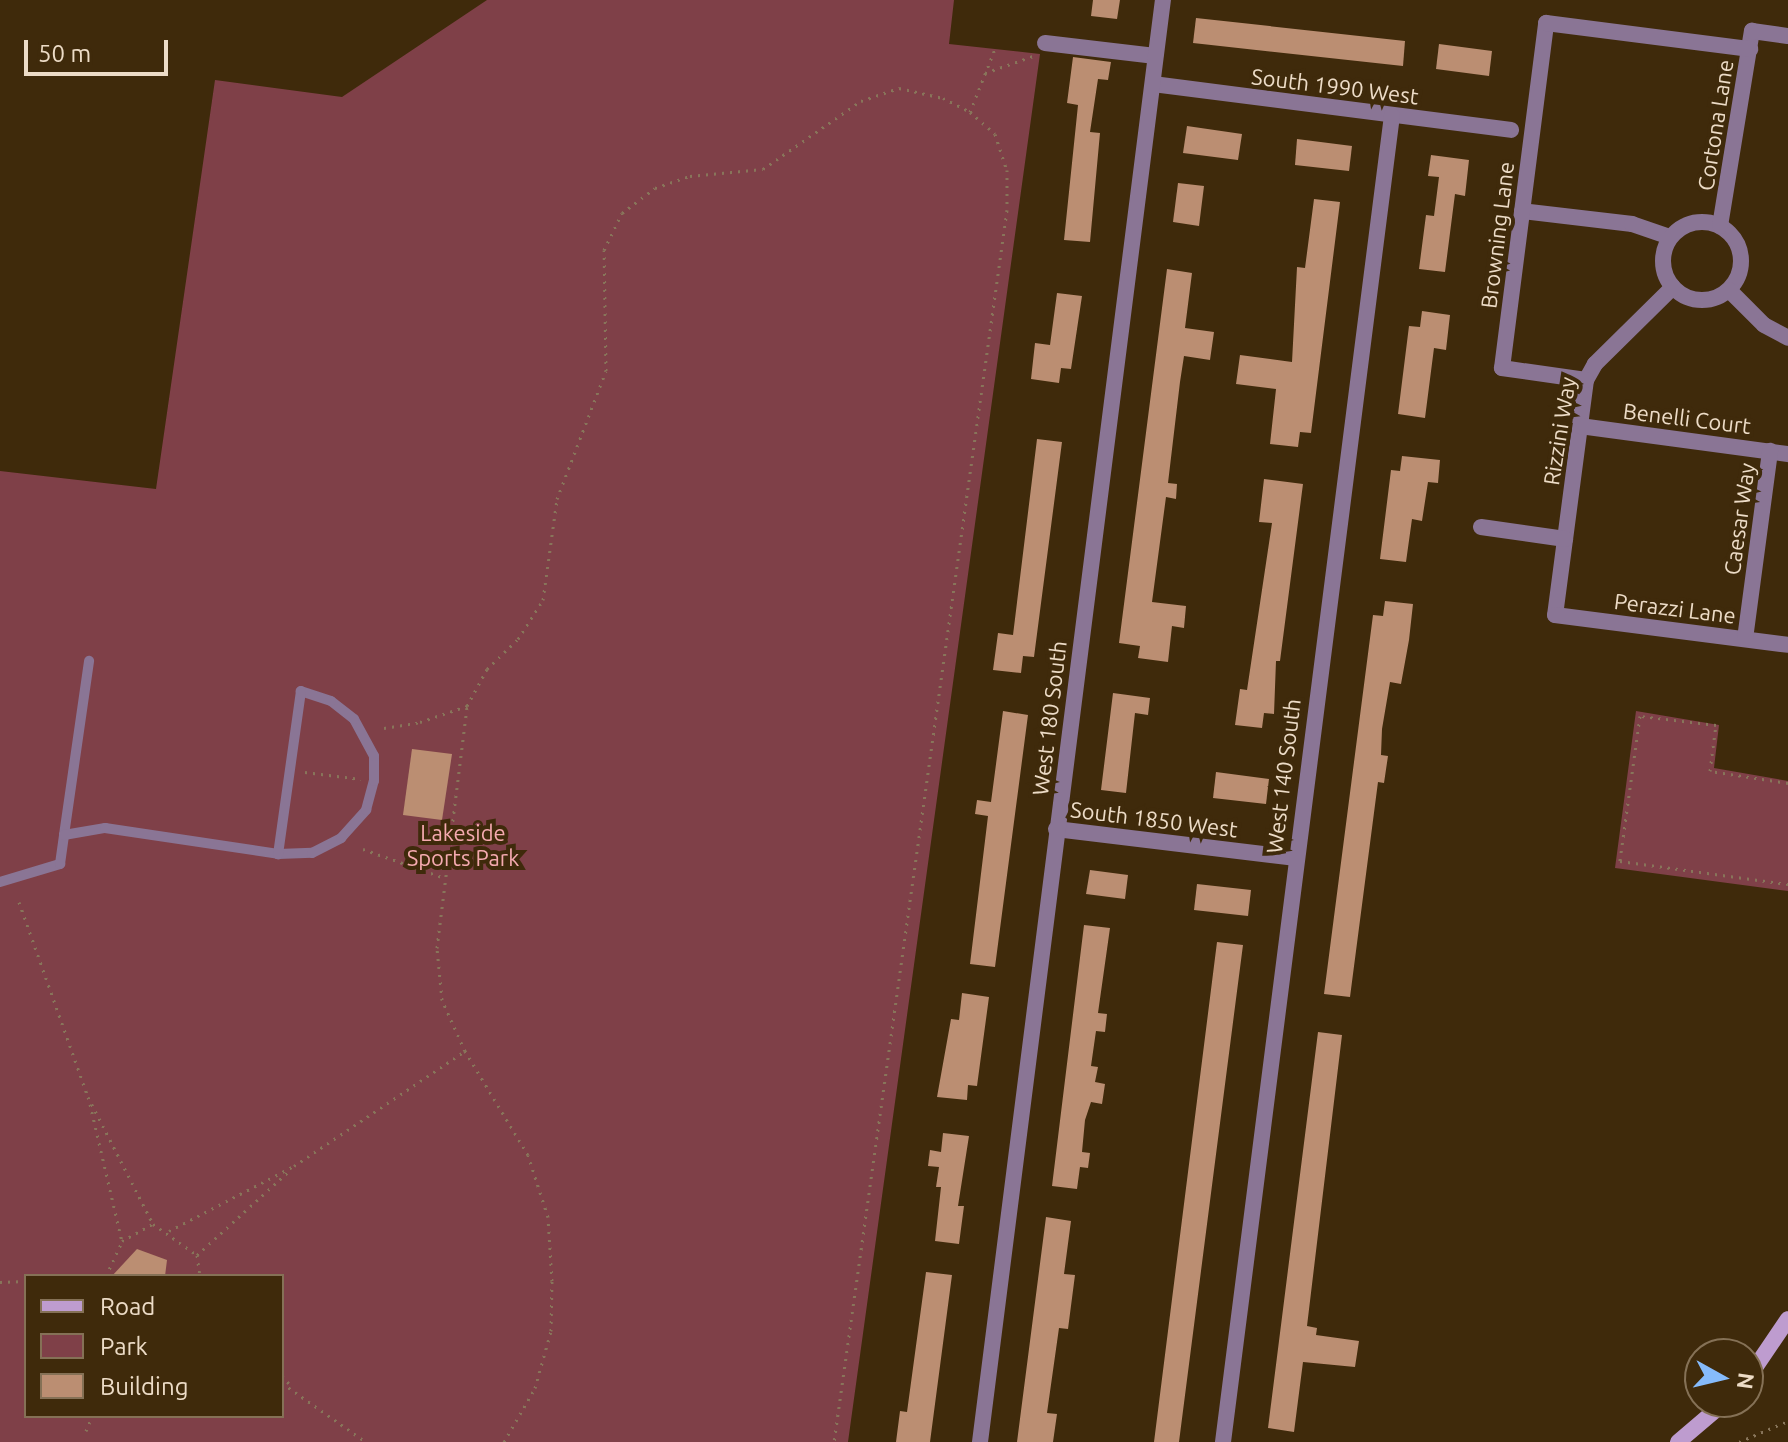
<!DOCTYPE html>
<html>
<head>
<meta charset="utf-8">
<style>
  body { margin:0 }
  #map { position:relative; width:1788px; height:1442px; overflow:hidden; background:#3f2a0b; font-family:Ubuntu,sans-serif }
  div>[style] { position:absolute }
  .green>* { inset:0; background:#7f4048 }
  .building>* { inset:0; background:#bb8e72 }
  .path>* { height:3px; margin-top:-1.5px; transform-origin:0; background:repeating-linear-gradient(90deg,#88755a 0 2px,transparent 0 8px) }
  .lane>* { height:10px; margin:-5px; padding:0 5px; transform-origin:5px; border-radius:5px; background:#8a7595 }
  .street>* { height:16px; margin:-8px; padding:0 8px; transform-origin:8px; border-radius:8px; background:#8a7595 }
  .street>.ring { margin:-8px; padding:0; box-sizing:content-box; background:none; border:16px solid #8a7595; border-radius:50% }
  .secondary>* { height:16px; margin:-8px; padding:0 8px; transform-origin:8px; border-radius:8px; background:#be9ccf }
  span { translate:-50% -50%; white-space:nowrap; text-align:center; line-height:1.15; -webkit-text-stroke:8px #3f2a0b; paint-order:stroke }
  .street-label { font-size:22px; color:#eddcc7 }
  .park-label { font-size:22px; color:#f5aab0 }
  .legend { position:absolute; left:24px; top:1274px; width:260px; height:144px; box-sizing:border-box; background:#3f2a0b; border:2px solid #857156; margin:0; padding:10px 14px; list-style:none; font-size:24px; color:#eddcc7 }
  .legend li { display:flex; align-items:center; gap:16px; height:40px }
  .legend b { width:40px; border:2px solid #857156 }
  .north { position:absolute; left:1684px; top:1338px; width:80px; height:80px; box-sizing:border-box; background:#3f2a0b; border:2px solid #857156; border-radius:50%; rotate:98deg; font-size:22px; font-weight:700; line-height:32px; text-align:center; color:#eddcc7 }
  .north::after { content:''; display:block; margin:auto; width:28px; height:36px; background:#86bbfb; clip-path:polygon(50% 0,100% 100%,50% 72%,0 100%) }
  .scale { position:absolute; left:24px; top:40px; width:144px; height:36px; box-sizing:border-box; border:4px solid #eddcc7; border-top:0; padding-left:10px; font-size:24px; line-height:28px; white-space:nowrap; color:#eddcc7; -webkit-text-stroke:6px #3f2a0b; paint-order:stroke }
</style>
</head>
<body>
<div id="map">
  <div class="green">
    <i style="clip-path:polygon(evenodd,487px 0,954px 0,949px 44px,1040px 54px,848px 1442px,0 1442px,0 471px,156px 489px,215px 80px,342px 97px,487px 0,26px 1276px,282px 1276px,282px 1416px,26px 1416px,26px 1276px)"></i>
    <i style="clip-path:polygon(1636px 711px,1719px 725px,1714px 768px,1788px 781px,1788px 891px,1615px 868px)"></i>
  </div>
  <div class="building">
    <i style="clip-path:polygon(1093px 0,1120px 0,1117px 19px,1091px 16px)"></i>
    <i style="clip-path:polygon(1196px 18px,1405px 41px,1403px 66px,1193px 43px)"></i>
    <i style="clip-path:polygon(1439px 44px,1492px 51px,1489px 76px,1436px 69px)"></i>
    <i style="clip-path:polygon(1073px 57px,1111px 62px,1108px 80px,1098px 79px,1090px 132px,1100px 133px,1090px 242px,1064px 240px,1078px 105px,1067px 103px)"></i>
    <i style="clip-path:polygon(1187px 126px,1242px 134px,1238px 160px,1183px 153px)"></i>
    <i style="clip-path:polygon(1297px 139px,1352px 146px,1349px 171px,1295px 165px)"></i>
    <i style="clip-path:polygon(1431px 155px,1469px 160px,1465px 196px,1455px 194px,1445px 272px,1419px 269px,1426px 215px,1434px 216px,1439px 177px,1428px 176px)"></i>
    <i style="clip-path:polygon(1178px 183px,1204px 186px,1199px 226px,1173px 222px)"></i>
    <i style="clip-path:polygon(1314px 199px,1340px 202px,1311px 433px,1300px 432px,1298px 447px,1270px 444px,1276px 389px,1236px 384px,1240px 355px,1292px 362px,1297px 267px,1305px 268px)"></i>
    <i style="clip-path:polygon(1167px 269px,1192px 273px,1185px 328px,1214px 332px,1210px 360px,1184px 356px,1180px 382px,1168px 483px,1177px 484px,1176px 499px,1166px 497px,1152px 602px,1186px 606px,1184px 628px,1172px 626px,1168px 662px,1138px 658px,1140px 646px,1119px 643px)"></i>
    <i style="clip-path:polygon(1057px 293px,1082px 296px,1071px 369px,1061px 368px,1059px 383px,1031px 379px,1035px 343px,1050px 345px)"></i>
    <i style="clip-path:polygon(1422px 311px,1450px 315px,1446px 350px,1434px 348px,1425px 418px,1398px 414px,1409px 326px,1420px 327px)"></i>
    <i style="clip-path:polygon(1037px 439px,1062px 442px,1034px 657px,1023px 656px,1021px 673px,993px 670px,998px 633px,1013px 635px)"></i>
    <i style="clip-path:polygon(1402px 456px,1440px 460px,1438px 483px,1428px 482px,1422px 521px,1412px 519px,1406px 562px,1380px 559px,1391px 470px,1400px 471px)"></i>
    <i style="clip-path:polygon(1264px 479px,1303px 484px,1280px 661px,1276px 661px,1274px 714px,1264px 713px,1262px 728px,1235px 725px,1240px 689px,1247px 690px,1272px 523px,1259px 522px)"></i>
    <i style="clip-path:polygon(1385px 601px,1413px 604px,1409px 640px,1401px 684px,1390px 682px,1382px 729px,1381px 755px,1388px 756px,1384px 783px,1378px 782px,1350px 997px,1324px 994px,1373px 615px,1383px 616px)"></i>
    <i style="clip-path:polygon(1113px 693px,1150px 698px,1148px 715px,1135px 713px,1126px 793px,1101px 790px)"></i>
    <i style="clip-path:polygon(1003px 711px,1028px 715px,995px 967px,970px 964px,988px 816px,975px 814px,977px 800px,991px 802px)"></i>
    <i style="clip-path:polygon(412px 749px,452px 754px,442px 820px,403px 815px)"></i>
    <i style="clip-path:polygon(1216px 772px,1269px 779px,1266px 804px,1213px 798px)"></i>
    <i style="clip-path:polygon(1090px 870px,1128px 875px,1125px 899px,1086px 894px)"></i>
    <i style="clip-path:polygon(1197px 884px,1251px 890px,1248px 916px,1194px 910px)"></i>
    <i style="clip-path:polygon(1084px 925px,1110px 928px,1098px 1013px,1107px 1014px,1105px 1032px,1096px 1031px,1091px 1066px,1098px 1067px,1095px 1082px,1105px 1084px,1102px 1104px,1091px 1102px,1085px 1120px,1082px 1152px,1090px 1153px,1088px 1168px,1080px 1167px,1077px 1189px,1052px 1186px)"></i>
    <i style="clip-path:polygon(1217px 942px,1243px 945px,1236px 999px,1179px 1442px,1154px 1442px)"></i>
    <i style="clip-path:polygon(962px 993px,989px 997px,977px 1086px,968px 1085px,967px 1100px,937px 1097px,951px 1019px,959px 1020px)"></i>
    <i style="clip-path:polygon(1318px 1032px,1342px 1035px,1307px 1326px,1317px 1328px,1316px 1335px,1359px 1341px,1355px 1367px,1303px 1362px,1294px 1432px,1268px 1428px)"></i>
    <i style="clip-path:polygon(943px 1133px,969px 1136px,958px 1206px,964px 1206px,959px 1244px,935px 1241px,941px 1187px,936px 1187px,939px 1167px,928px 1166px,930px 1150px,941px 1152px)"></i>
    <i style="clip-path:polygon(1046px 1217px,1071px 1221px,1064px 1274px,1075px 1275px,1068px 1329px,1059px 1328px,1047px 1413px,1057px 1414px,1053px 1442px,1017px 1442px)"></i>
    <i style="clip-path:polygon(137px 1249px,167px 1260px,165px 1276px,112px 1276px)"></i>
    <i style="clip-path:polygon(926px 1272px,952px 1275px,930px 1442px,896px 1442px,900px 1411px,907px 1412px)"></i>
  </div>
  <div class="path">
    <i style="left:985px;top:73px;width:51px;rotate:-19.5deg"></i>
    <i style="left:970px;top:112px;width:68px;rotate:-68.4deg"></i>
    <i style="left:384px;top:728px;width:36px;rotate:-9deg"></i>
    <i style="left:420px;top:722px;width:50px;rotate:-18.8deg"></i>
    <i style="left:305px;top:772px;width:56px;rotate:7.1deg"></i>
    <i style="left:1788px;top:783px;width:79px;rotate:-171.3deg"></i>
    <i style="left:1710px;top:771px;width:46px;rotate:-82.6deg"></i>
    <i style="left:1716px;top:725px;width:77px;rotate:-173.2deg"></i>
    <i style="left:1640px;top:716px;width:146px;rotate:97.9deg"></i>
    <i style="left:1620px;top:861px;width:170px;rotate:7.8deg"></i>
    <i style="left:363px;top:849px;width:87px;rotate:19.5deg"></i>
    <i style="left:19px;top:902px;width:207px;rotate:70.5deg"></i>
    <i style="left:88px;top:1097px;width:143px;rotate:62.9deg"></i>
    <i style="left:153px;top:1224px;width:54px;rotate:35.2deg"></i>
    <i style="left:197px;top:1255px;width:21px;rotate:82deg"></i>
    <i style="left:90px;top:1104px;width:141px;rotate:76.9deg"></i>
    <i style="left:169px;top:1231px;width:141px;rotate:-27.5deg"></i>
    <i style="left:294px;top:1166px;width:206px;rotate:-33.9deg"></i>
    <i style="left:197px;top:1255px;width:123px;rotate:-42.4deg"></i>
    <i style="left:106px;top:1276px;width:38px;rotate:-65deg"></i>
    <i style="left:122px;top:1241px;width:35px;rotate:-29deg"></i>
    <i style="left:0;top:1282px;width:26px;rotate:-2deg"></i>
    <i style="left:282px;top:1376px;width:16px;rotate:47deg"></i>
    <i style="left:282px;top:1383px;width:103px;rotate:35.1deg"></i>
    <i style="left:86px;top:1431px;width:16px;rotate:-68deg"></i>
    <i style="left:504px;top:1442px;width:62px;rotate:-60.1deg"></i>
    <i style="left:535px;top:1388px;width:59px;rotate:-74.3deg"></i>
    <i style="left:551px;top:1331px;width:50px;rotate:-88.9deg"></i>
    <i style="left:552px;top:1281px;width:64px;rotate:-93.6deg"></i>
    <i style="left:548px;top:1217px;width:65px;rotate:-107.9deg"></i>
    <i style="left:528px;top:1155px;width:122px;rotate:-121.2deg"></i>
    <i style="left:465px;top:1051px;width:56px;rotate:-114.3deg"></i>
    <i style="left:442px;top:1000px;width:52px;rotate:-95.5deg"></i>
    <i style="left:437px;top:948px;width:244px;rotate:-82.9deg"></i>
    <i style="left:467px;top:706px;width:42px;rotate:-61.6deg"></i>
    <i style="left:487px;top:669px;width:43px;rotate:-44.1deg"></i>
    <i style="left:518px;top:639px;width:46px;rotate:-57.3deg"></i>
    <i style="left:543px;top:600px;width:102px;rotate:-82.1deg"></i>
    <i style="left:557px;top:499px;width:137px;rotate:-69.1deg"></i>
    <i style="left:606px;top:371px;width:121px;rotate:-90.9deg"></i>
    <i style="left:604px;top:250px;width:41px;rotate:-64.1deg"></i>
    <i style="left:622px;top:213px;width:41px;rotate:-37.1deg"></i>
    <i style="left:655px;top:188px;width:37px;rotate:-19deg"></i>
    <i style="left:690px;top:176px;width:73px;rotate:-5.5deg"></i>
    <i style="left:763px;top:169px;width:119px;rotate:-34.8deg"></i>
    <i style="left:861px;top:101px;width:40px;rotate:-18.9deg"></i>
    <i style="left:899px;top:88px;width:45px;rotate:12.8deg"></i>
    <i style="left:943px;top:98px;width:30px;rotate:27deg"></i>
    <i style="left:970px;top:112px;width:33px;rotate:41deg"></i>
    <i style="left:995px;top:134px;width:38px;rotate:72deg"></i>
    <i style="left:1007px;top:170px;width:40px;rotate:90deg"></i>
    <i style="left:1007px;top:210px;width:1244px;rotate:97.99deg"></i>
    <i style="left:1739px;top:1442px;width:53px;rotate:-23.2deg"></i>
  </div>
  <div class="lane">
    <i style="left:64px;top:835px;width:176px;rotate:-81.8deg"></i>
    <i style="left:0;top:882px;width:63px;rotate:-16.7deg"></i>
    <i style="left:60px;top:864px;width:29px;rotate:-82deg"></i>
    <i style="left:64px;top:835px;width:42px;rotate:-9.7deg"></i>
    <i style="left:105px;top:828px;width:175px;rotate:8.5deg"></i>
    <i style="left:278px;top:854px;width:34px;rotate:-2deg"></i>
    <i style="left:312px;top:853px;width:33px;rotate:-27deg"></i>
    <i style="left:341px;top:838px;width:38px;rotate:-48deg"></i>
    <i style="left:366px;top:810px;width:30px;rotate:-75deg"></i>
    <i style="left:374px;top:781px;width:25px;rotate:-90deg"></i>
    <i style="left:374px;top:756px;width:42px;rotate:-118.4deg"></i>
    <i style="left:354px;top:719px;width:29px;rotate:-142deg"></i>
    <i style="left:331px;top:701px;width:32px;rotate:-162deg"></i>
    <i style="left:301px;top:691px;width:165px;rotate:98deg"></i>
  </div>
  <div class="street">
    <i style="left:1045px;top:43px;width:111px;rotate:6.7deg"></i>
    <i style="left:1153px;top:84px;width:361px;rotate:7.3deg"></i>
    <i style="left:1522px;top:211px;width:111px;rotate:6.7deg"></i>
    <i style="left:1632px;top:224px;width:40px;rotate:18.9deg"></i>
    <i class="ring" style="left:1663px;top:222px;width:62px;height:62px"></i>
    <i style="left:1720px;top:226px;width:198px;rotate:-80.7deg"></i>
    <i style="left:1752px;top:31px;width:36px;rotate:8deg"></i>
    <i style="left:1673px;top:287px;width:110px;rotate:135.4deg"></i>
    <i style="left:1595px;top:364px;width:18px;rotate:119deg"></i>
    <i style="left:1586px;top:380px;width:237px;rotate:97.5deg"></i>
    <i style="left:1555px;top:615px;width:235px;rotate:7.3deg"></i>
    <i style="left:1729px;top:290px;width:49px;rotate:45deg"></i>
    <i style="left:1764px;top:325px;width:27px;rotate:28deg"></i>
    <i style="left:1586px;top:380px;width:85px;rotate:-171.9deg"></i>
    <i style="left:1502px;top:368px;width:348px;rotate:-82.7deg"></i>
    <i style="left:1546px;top:23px;width:206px;rotate:7.3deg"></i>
    <i style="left:1580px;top:426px;width:210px;rotate:7.7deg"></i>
    <i style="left:1481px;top:527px;width:85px;rotate:8.1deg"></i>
    <i style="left:1745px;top:639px;width:190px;rotate:-82.4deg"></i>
    <i style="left:1056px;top:829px;width:240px;rotate:6.9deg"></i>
    <i style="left:980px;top:1442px;width:1454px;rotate:-82.77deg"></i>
    <i style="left:1223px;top:1442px;width:1337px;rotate:-82.74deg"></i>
  </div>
  <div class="secondary">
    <i style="left:1748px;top:1378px;width:71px;rotate:-55.9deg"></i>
    <i style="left:1678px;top:1442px;width:62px;rotate:-40.4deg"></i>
  </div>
  <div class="street-label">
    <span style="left:1335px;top:86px;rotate:7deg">South 1990 West</span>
    <span style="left:1715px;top:125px;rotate:-81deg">Cortona Lane</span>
    <span style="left:1497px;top:235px;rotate:-83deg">Browning Lane</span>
    <span style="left:1687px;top:418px;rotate:7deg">Benelli Court</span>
    <span style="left:1559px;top:431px;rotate:-81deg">Rizzini Way</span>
    <span style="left:1739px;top:519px;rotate:-82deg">Caesar Way</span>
    <span style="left:1675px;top:608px;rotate:7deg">Perazzi Lane</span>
    <span style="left:1049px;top:718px;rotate:-83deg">West 180 South</span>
    <span style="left:1283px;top:776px;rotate:-83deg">West 140 South</span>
    <span style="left:1154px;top:819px;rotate:7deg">South 1850 West</span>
  </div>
  <div class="park-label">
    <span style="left:463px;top:845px">Lakeside<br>Sports Park</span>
  </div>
  <ul class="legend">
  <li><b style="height:10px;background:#be9ccf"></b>Road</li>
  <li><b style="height:22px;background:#7f4048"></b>Park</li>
  <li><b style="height:22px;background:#bb8e72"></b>Building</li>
  </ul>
  <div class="north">N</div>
  <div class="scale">50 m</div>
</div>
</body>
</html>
